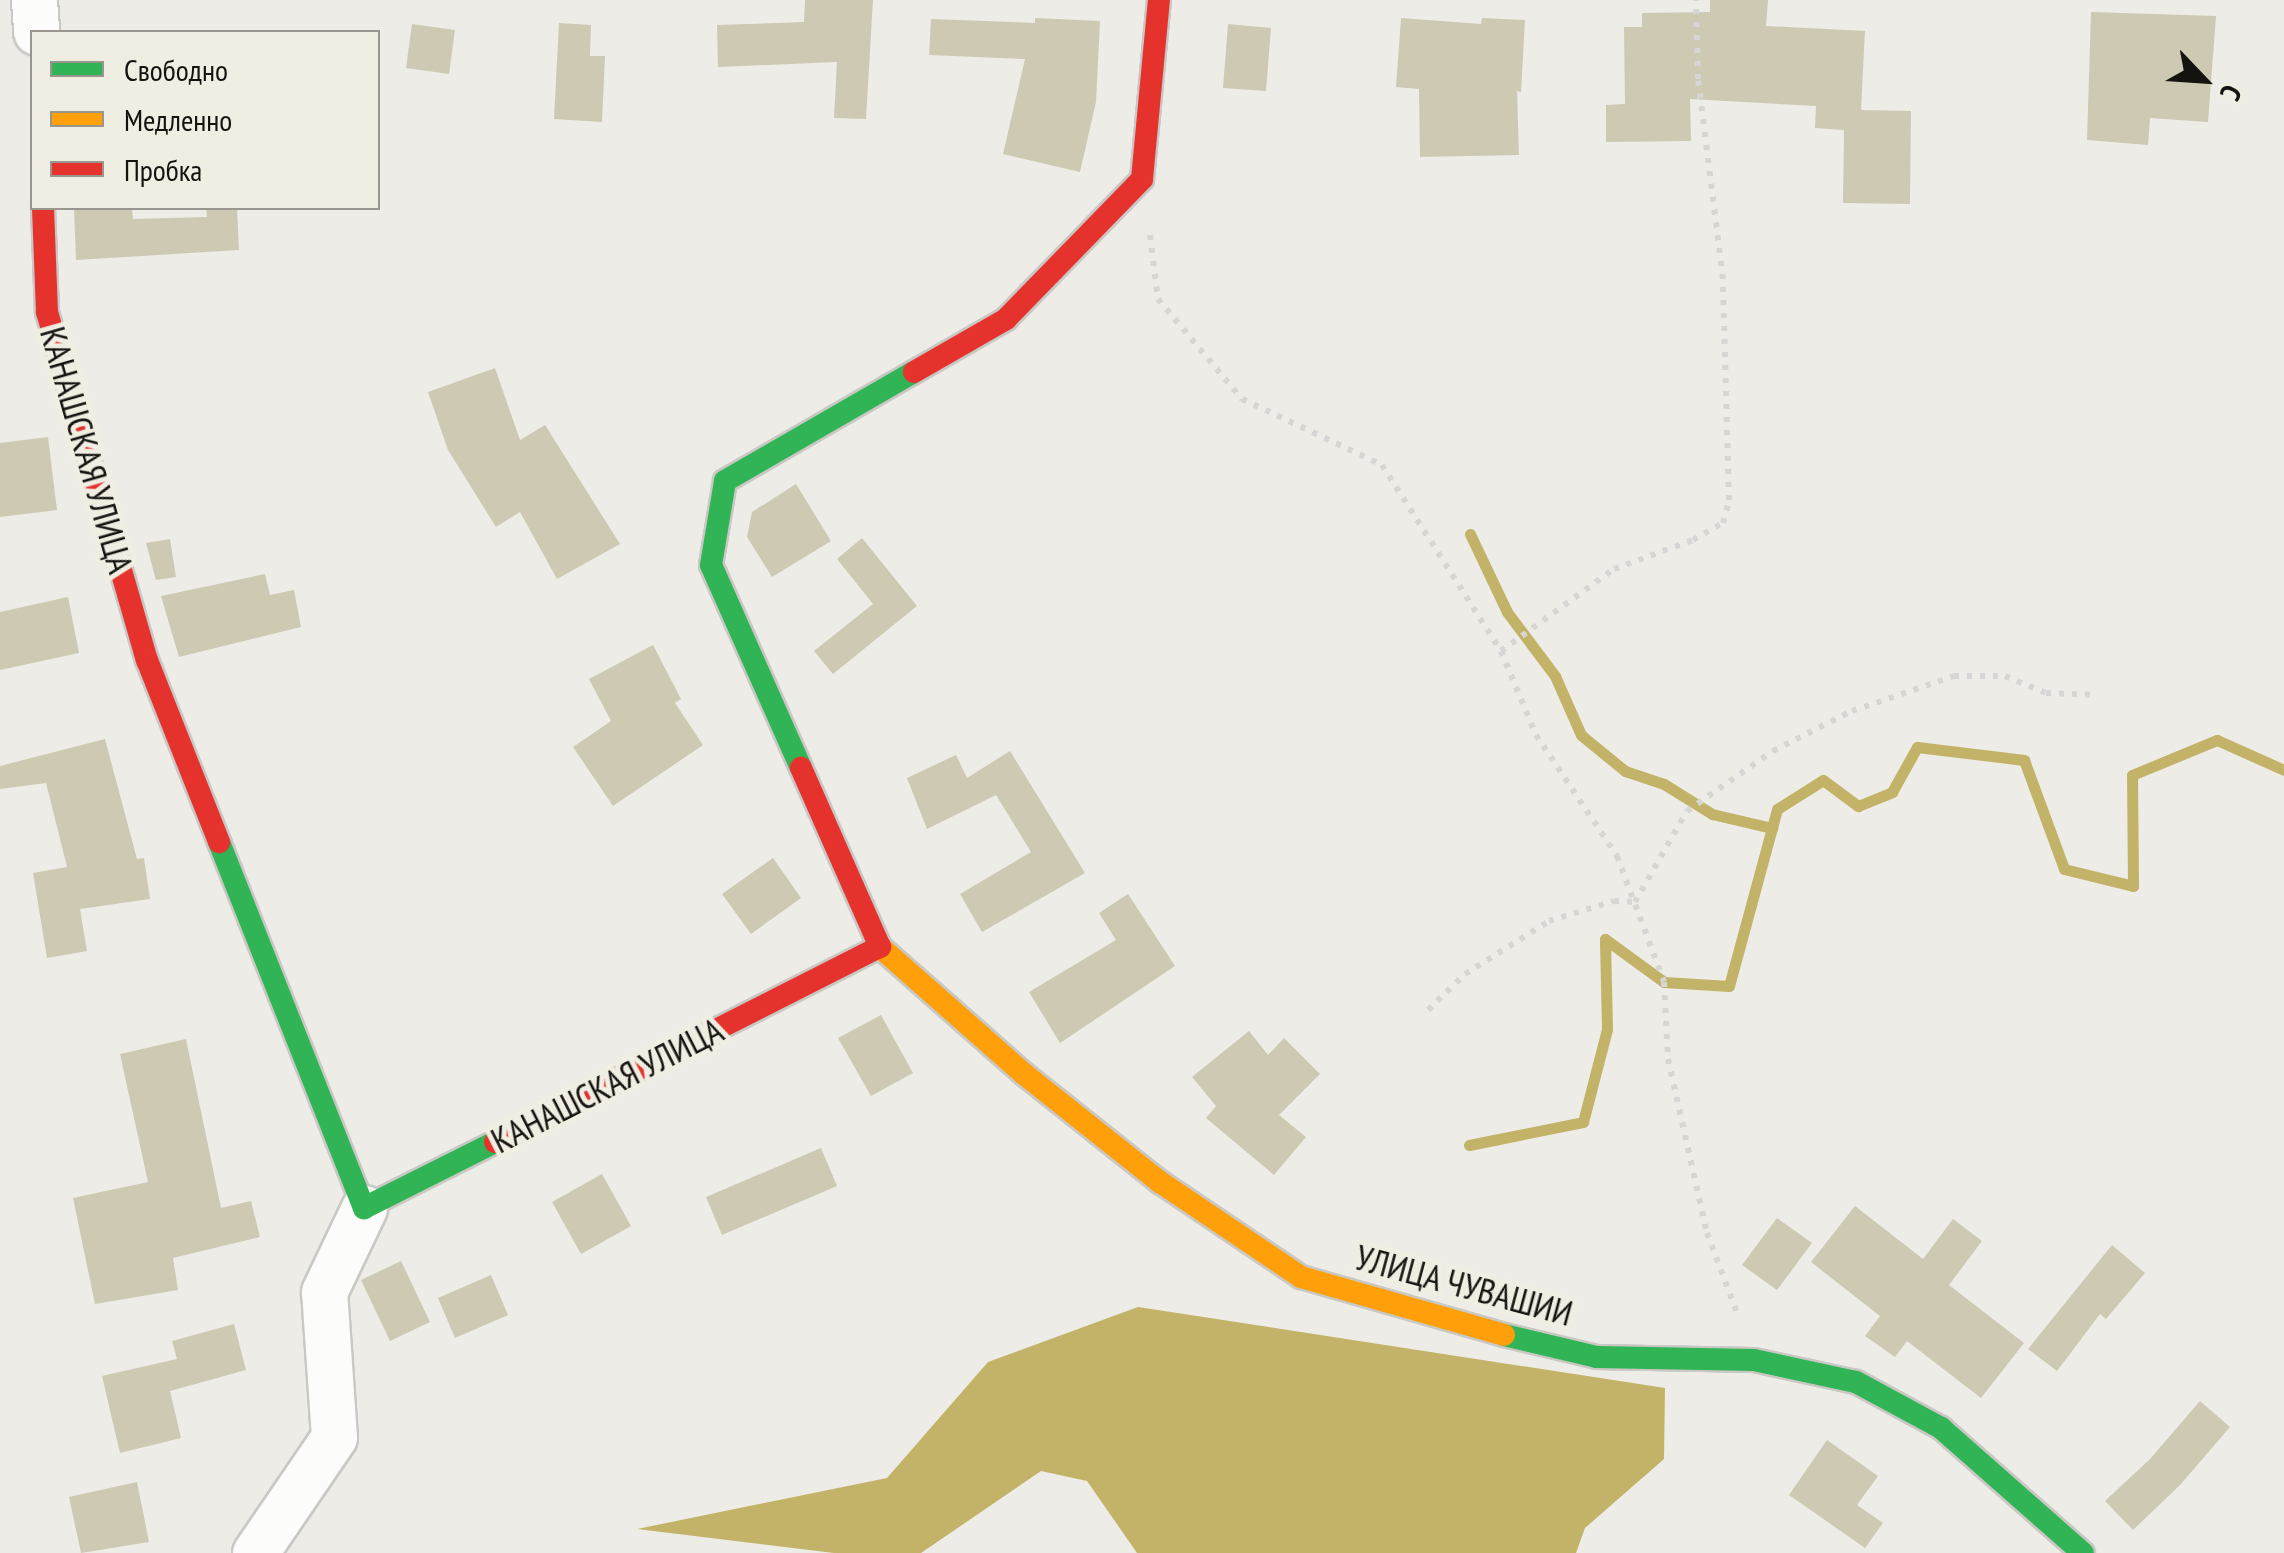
<!DOCTYPE html>
<html>
<head>
<meta charset="utf-8">
<style>
  body { margin:0 }
  #map { position:relative; width:2284px; height:1553px; overflow:hidden; background:#edece6; font-family:"PT Sans Narrow",sans-serif }
  div>[style] { position:absolute }
  .water>* { inset:0; background:#c2b368 }
  .stream>* { height:11px; margin:-5.5px; padding:0 5.5px; transform-origin:5.5px; border-radius:5.5px; background:#c2b368 }
  .building>* { inset:0; background:#cec9b3 }
  .path>* { height:6px; margin-top:-3px; transform-origin:0; background:repeating-linear-gradient(90deg,#d6d6d4 0 5px,transparent 0 13px) }
  .roads { filter:drop-shadow(2px 0 #c9c8c4) drop-shadow(-2px 0 #c9c8c4) drop-shadow(0 2px #c9c8c4) drop-shadow(0 -2px #c9c8c4) }
  .street>* { height:45px; margin:-22.5px; padding:0 22.5px; transform-origin:22.5px; border-radius:22.5px; background:#fcfcfb }
  .fast>* { height:22px; margin:-11px; padding:0 11px; transform-origin:11px; border-radius:11px; background:#30b455 }
  .slow>* { height:22px; margin:-11px; padding:0 11px; transform-origin:11px; border-radius:11px; background:#ff9f0a }
  .jam>* { height:22px; margin:-11px; padding:0 11px; transform-origin:11px; border-radius:11px; background:#e5322d }
  span { translate:-50% -50%; white-space:nowrap; text-align:center; line-height:1.15; -webkit-text-stroke:10px #f0ede3; paint-order:stroke }
  .street-label { font-size:35px; color:#141310 }
  .legend { position:absolute; left:30px; top:30px; width:350px; height:180px; box-sizing:border-box; background:#f0ede3; border:2px solid #98968f; margin:0; padding:12px 18px; list-style:none; font-size:30px; color:#141310 }
  .legend li { display:flex; align-items:center; gap:20px; height:50px }
  .legend b { width:50px; border:2px solid #98968f }
  .north { position:absolute; left:2154px; top:30px; width:100px; height:100px; -webkit-text-stroke:8px #f0ede3; paint-order:stroke; rotate:115deg; font-size:28px; font-weight:700; line-height:40px; text-align:center; color:#141310 }
  .north::after { content:''; display:block; margin:auto; width:35px; height:45px; background:#141310; clip-path:polygon(50% 0,100% 100%,50% 72%,0 100%) }
</style>
</head>
<body>
<div id="map">
  <div class="water">
    <i style="clip-path:polygon(1138px 1307px,1665px 1388px,1664px 1459px,1585px 1528px,1576px 1553px,1137px 1553px,1087px 1481px,1041px 1471px,921px 1553px,834px 1553px,637px 1529px,887px 1478px,988px 1362px)"></i>
  </div>
  <div class="stream">
    <i style="left:1470px;top:534px;width:86px;rotate:64.6deg"></i>
    <i style="left:1507px;top:612px;width:80px;rotate:53.1deg"></i>
    <i style="left:1555px;top:676px;width:64px;rotate:66.2deg"></i>
    <i style="left:1581px;top:735px;width:57px;rotate:39.3deg"></i>
    <i style="left:1625px;top:771px;width:41px;rotate:18.4deg"></i>
    <i style="left:1664px;top:784px;width:57px;rotate:32deg"></i>
    <i style="left:1712px;top:814px;width:62px;rotate:13.1deg"></i>
    <i style="left:1469px;top:1145px;width:116px;rotate:-11.4deg"></i>
    <i style="left:1583px;top:1122px;width:96px;rotate:-75.5deg"></i>
    <i style="left:1607px;top:1029px;width:90px;rotate:-91.3deg"></i>
    <i style="left:1605px;top:939px;width:73px;rotate:36.1deg"></i>
    <i style="left:1664px;top:982px;width:65px;rotate:3.5deg"></i>
    <i style="left:1729px;top:986px;width:183px;rotate:-74.8deg"></i>
    <i style="left:1777px;top:809px;width:54px;rotate:-32.2deg"></i>
    <i style="left:1823px;top:780px;width:44px;rotate:36.6deg"></i>
    <i style="left:1858px;top:806px;width:37px;rotate:-22deg"></i>
    <i style="left:1892px;top:792px;width:51px;rotate:-60.9deg"></i>
    <i style="left:1917px;top:747px;width:108px;rotate:6.9deg"></i>
    <i style="left:2024px;top:760px;width:116px;rotate:69.8deg"></i>
    <i style="left:2064px;top:869px;width:71px;rotate:13.8deg"></i>
    <i style="left:2133px;top:886px;width:111px;rotate:-90.5deg"></i>
    <i style="left:2132px;top:775px;width:92px;rotate:-22.4deg"></i>
    <i style="left:2217px;top:740px;width:73px;rotate:24.1deg"></i>
  </div>
  <div class="building">
    <i style="clip-path:polygon(805px 0,873px 0,866px 119px,834px 118px,837px 62px,718px 67px,717px 25px,804px 22px)"></i>
    <i style="clip-path:polygon(1710px 0,1768px 0,1766px 26px,1865px 31px,1861px 110px,1911px 111px,1910px 204px,1843px 203px,1844px 130px,1815px 128px,1816px 106px,1690px 99px,1691px 141px,1606px 142px,1606px 105px,1625px 104px,1624px 27px,1642px 27px,1642px 13px,1710px 12px)"></i>
    <i style="clip-path:polygon(2091px 12px,2216px 16px,2208px 122px,2150px 118px,2148px 145px,2087px 140px)"></i>
    <i style="clip-path:polygon(1035px 18px,1100px 21px,1096px 102px,1080px 172px,1003px 154px,1025px 59px,929px 55px,931px 19px,1035px 23px)"></i>
    <i style="clip-path:polygon(1401px 18px,1481px 24px,1482px 18px,1525px 20px,1521px 92px,1517px 91px,1519px 155px,1420px 157px,1419px 89px,1396px 87px)"></i>
    <i style="clip-path:polygon(559px 23px,591px 25px,590px 56px,605px 56px,602px 122px,554px 119px)"></i>
    <i style="clip-path:polygon(412px 24px,455px 30px,449px 74px,406px 68px)"></i>
    <i style="clip-path:polygon(1228px 24px,1271px 28px,1266px 91px,1223px 88px)"></i>
    <i style="clip-path:polygon(74px 208px,132px 208px,133px 219px,207px 217px,206px 208px,237px 208px,239px 250px,76px 260px)"></i>
    <i style="clip-path:polygon(495px 368px,520px 440px,545px 425px,620px 544px,557px 579px,520px 512px,496px 527px,448px 450px,428px 392px)"></i>
    <i style="clip-path:polygon(48px 437px,57px 510px,0 517px,0 443px)"></i>
    <i style="clip-path:polygon(796px 484px,831px 541px,772px 577px,747px 537px,752px 512px)"></i>
    <i style="clip-path:polygon(862px 538px,917px 606px,833px 674px,814px 651px,873px 604px,837px 559px)"></i>
    <i style="clip-path:polygon(170px 539px,176px 577px,156px 580px,146px 543px)"></i>
    <i style="clip-path:polygon(265px 574px,270px 595px,294px 590px,301px 627px,179px 657px,161px 596px)"></i>
    <i style="clip-path:polygon(68px 597px,79px 653px,0 670px,0 612px)"></i>
    <i style="clip-path:polygon(653px 645px,681px 699px,675px 703px,703px 745px,613px 806px,573px 747px,611px 721px,589px 679px)"></i>
    <i style="clip-path:polygon(105px 739px,137px 859px,144px 858px,150px 899px,80px 909px,87px 951px,47px 958px,33px 873px,67px 867px,46px 783px,0 789px,0 766px)"></i>
    <i style="clip-path:polygon(1010px 751px,1085px 873px,982px 932px,960px 894px,1031px 852px,996px 795px,927px 829px,907px 778px,956px 755px,967px 778px)"></i>
    <i style="clip-path:polygon(773px 858px,801px 898px,751px 934px,722px 894px)"></i>
    <i style="clip-path:polygon(1128px 894px,1175px 966px,1060px 1043px,1029px 992px,1116px 940px,1099px 913px)"></i>
    <i style="clip-path:polygon(881px 1015px,913px 1073px,871px 1096px,838px 1038px)"></i>
    <i style="clip-path:polygon(1249px 1031px,1268px 1055px,1284px 1038px,1320px 1074px,1279px 1115px,1306px 1137px,1274px 1175px,1206px 1118px,1216px 1106px,1192px 1077px)"></i>
    <i style="clip-path:polygon(186px 1039px,221px 1208px,251px 1201px,260px 1237px,173px 1258px,178px 1290px,95px 1304px,73px 1198px,148px 1182px,120px 1054px)"></i>
    <i style="clip-path:polygon(821px 1148px,837px 1186px,722px 1235px,706px 1197px)"></i>
    <i style="clip-path:polygon(602px 1174px,631px 1226px,581px 1254px,552px 1202px)"></i>
    <i style="clip-path:polygon(1855px 1206px,1923px 1259px,1953px 1219px,1982px 1241px,1949px 1285px,2024px 1343px,1981px 1398px,1907px 1341px,1895px 1357px,1865px 1336px,1880px 1316px,1811px 1262px)"></i>
    <i style="clip-path:polygon(1777px 1218px,1812px 1243px,1777px 1290px,1742px 1265px)"></i>
    <i style="clip-path:polygon(2112px 1245px,2145px 1273px,2106px 1319px,2100px 1314px,2057px 1371px,2028px 1349px)"></i>
    <i style="clip-path:polygon(401px 1261px,430px 1322px,390px 1341px,361px 1280px)"></i>
    <i style="clip-path:polygon(491px 1275px,508px 1315px,455px 1338px,438px 1298px)"></i>
    <i style="clip-path:polygon(234px 1324px,246px 1370px,170px 1391px,181px 1438px,120px 1453px,102px 1376px,177px 1359px,172px 1341px)"></i>
    <i style="clip-path:polygon(2200px 1401px,2230px 1427px,2180px 1485px,2133px 1530px,2105px 1501px,2150px 1459px)"></i>
    <i style="clip-path:polygon(1827px 1440px,1878px 1476px,1857px 1505px,1883px 1523px,1865px 1548px,1789px 1495px)"></i>
    <i style="clip-path:polygon(137px 1482px,149px 1542px,81px 1553px,69px 1497px)"></i>
  </div>
  <div class="path">
    <i style="left:1150px;top:235px;width:64px;rotate:82.9deg"></i>
    <i style="left:1158px;top:299px;width:131px;rotate:50deg"></i>
    <i style="left:1242px;top:399px;width:155px;rotate:25.2deg"></i>
    <i style="left:1382px;top:465px;width:221px;rotate:57.4deg"></i>
    <i style="left:1501px;top:651px;width:91px;rotate:67.4deg"></i>
    <i style="left:1536px;top:735px;width:146px;rotate:56.2deg"></i>
    <i style="left:1617px;top:856px;width:134px;rotate:69.5deg"></i>
    <i style="left:1664px;top:982px;width:77px;rotate:87deg"></i>
    <i style="left:1668px;top:1059px;width:178px;rotate:77.4deg"></i>
    <i style="left:1707px;top:1233px;width:85px;rotate:69.4deg"></i>
    <i style="left:1501px;top:651px;width:140px;rotate:-36deg"></i>
    <i style="left:1614px;top:569px;width:84px;rotate:-20.2deg"></i>
    <i style="left:1693px;top:540px;width:34px;rotate:-30deg"></i>
    <i style="left:1723px;top:523px;width:24px;rotate:-75deg"></i>
    <i style="left:1729px;top:500px;width:221px;rotate:-91.6deg"></i>
    <i style="left:1723px;top:279px;width:202px;rotate:-97.1deg"></i>
    <i style="left:1698px;top:79px;width:79px;rotate:-91.5deg"></i>
    <i style="left:1428px;top:1010px;width:52px;rotate:-44.2deg"></i>
    <i style="left:1465px;top:974px;width:99px;rotate:-32.2deg"></i>
    <i style="left:1549px;top:921px;width:68px;rotate:-17.1deg"></i>
    <i style="left:1614px;top:901px;width:21px;rotate:3deg"></i>
    <i style="left:1635px;top:902px;width:105px;rotate:-60.3deg"></i>
    <i style="left:1687px;top:811px;width:105px;rotate:-34.9deg"></i>
    <i style="left:1773px;top:751px;width:89px;rotate:-26.9deg"></i>
    <i style="left:1852px;top:711px;width:108px;rotate:-18.9deg"></i>
    <i style="left:1954px;top:676px;width:51px"></i>
    <i style="left:2005px;top:676px;width:44px;rotate:22.5deg"></i>
    <i style="left:2046px;top:693px;width:52px;rotate:2.2deg"></i>
  </div>
  <div class="roads">
    <div class="street">
      <i style="left:34px;top:0;width:32px;rotate:86deg"></i>
      <i style="left:255px;top:1553px;width:140px;rotate:-55.7deg"></i>
      <i style="left:334px;top:1437px;width:145px;rotate:-93.9deg"></i>
      <i style="left:324px;top:1292px;width:93px;rotate:-64.5deg"></i>
    </div>
    <div class="fast">
      <i style="left:801px;top:768px;width:222px;rotate:-113.9deg"></i>
      <i style="left:711px;top:565px;width:85px;rotate:-80.5deg"></i>
      <i style="left:725px;top:481px;width:218px;rotate:-30deg"></i>
      <i style="left:219px;top:842px;width:394px;rotate:68.4deg"></i>
      <i style="left:364px;top:1208px;width:147px;rotate:-26.7deg"></i>
      <i style="left:1504px;top:1335px;width:96px;rotate:13.3deg"></i>
      <i style="left:1597px;top:1357px;width:157px;rotate:1.1deg"></i>
      <i style="left:1754px;top:1360px;width:104px;rotate:12.2deg"></i>
      <i style="left:1856px;top:1382px;width:97px;rotate:28.4deg"></i>
      <i style="left:1941px;top:1428px;width:189px;rotate:41.4deg"></i>
    </div>
    <div class="slow">
      <i style="left:880px;top:947px;width:192px;rotate:41.4deg"></i>
      <i style="left:1024px;top:1074px;width:174px;rotate:38.5deg"></i>
      <i style="left:1160px;top:1182px;width:170px;rotate:34deg"></i>
      <i style="left:1301px;top:1277px;width:211px;rotate:15.9deg"></i>
    </div>
    <div class="jam">
      <i style="left:43px;top:208px;width:104px;rotate:87.8deg"></i>
      <i style="left:47px;top:312px;width:362px;rotate:74deg"></i>
      <i style="left:147px;top:660px;width:196px;rotate:68.4deg"></i>
      <i style="left:914px;top:372px;width:106px;rotate:-29.9deg"></i>
      <i style="left:1006px;top:319px;width:195px;rotate:-45.8deg"></i>
      <i style="left:1142px;top:179px;width:180px;rotate:-84.6deg"></i>
      <i style="left:495px;top:1142px;width:432px;rotate:-26.9deg"></i>
      <i style="left:880px;top:947px;width:196px;rotate:-113.8deg"></i>
    </div>
  </div>
  <div class="street-label">
    <span style="left:87px;top:450px;rotate:74deg">КАНАШСКАЯ УЛИЦА</span>
    <span style="left:607px;top:1085px;rotate:-27deg">КАНАШСКАЯ УЛИЦА</span>
    <span style="left:1464px;top:1285px;rotate:15deg">УЛИЦА ЧУВАШИИ</span>
  </div>
  <ul class="legend">
  <li><b style="height:12px;background:#30b455"></b>Свободно</li>
  <li><b style="height:12px;background:#ff9f0a"></b>Медленно</li>
  <li><b style="height:12px;background:#e5322d"></b>Пробка</li>
  </ul>
  <div class="north">С</div>
</div>
</body>
</html>
